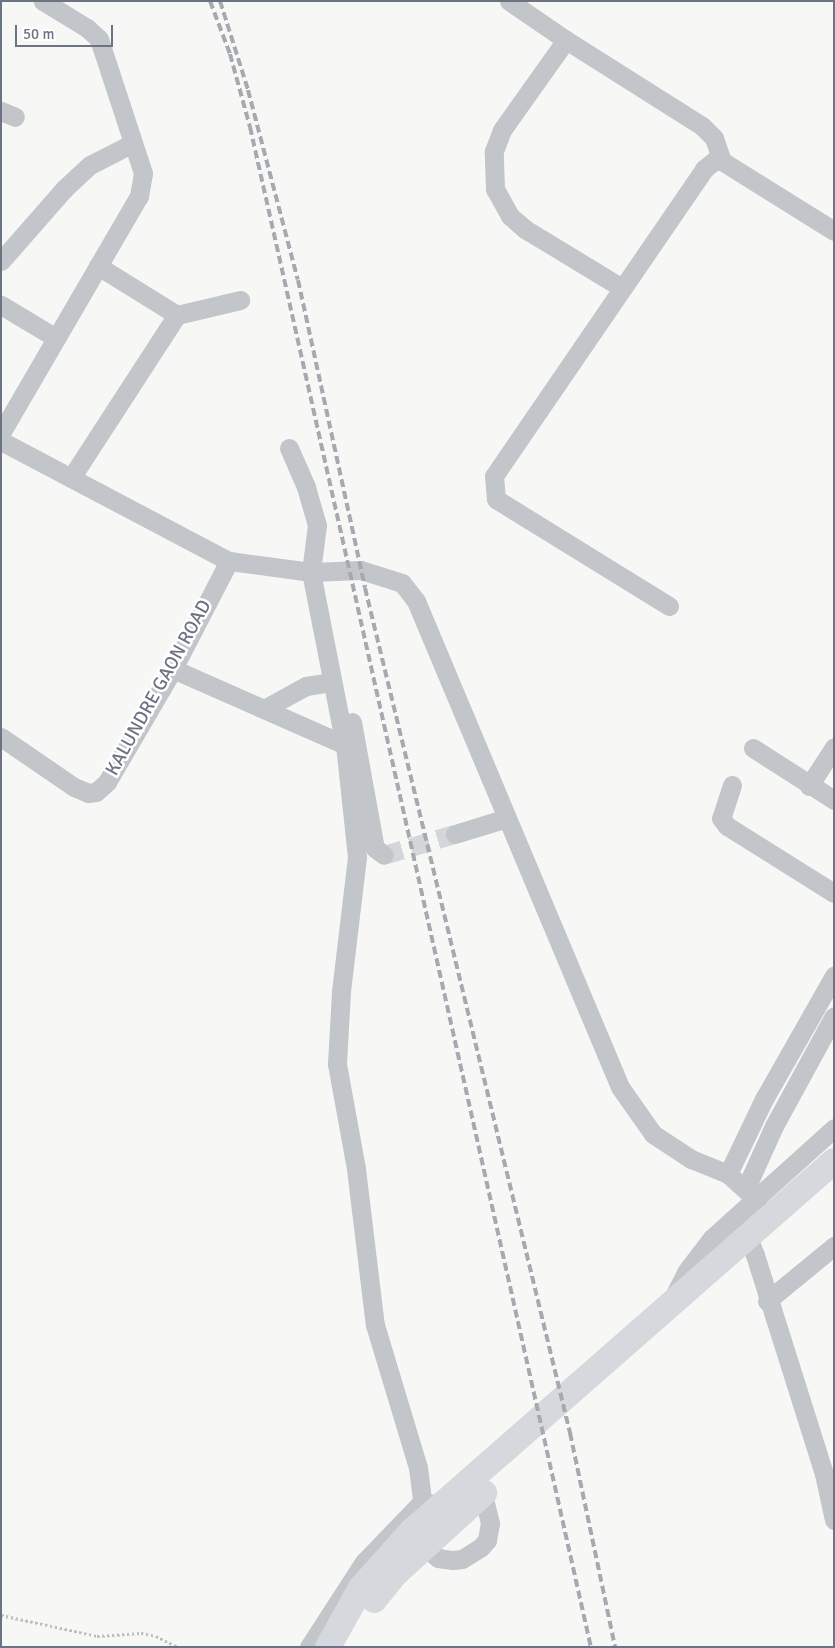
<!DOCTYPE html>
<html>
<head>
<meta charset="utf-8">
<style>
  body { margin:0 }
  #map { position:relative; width:835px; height:1648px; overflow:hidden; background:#f7f8f6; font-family:Signika,sans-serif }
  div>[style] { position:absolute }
  .minor-tunnel>* { height:19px; margin-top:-9.5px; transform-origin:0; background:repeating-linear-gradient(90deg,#d4d7d9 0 19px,transparent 0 28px) }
  .path>* { height:2.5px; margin-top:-1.25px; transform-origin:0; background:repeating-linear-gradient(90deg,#bcbec0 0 2.5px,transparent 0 5px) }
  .minor>* { height:19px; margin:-9.5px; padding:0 9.5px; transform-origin:9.5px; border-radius:9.5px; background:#c2c5c9 }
  .highway>* { height:26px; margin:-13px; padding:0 13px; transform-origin:13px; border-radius:13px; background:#d5d8dc }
  .rail>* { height:4px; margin-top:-2px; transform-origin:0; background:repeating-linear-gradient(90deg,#a6a9af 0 8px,transparent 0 12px) }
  span { translate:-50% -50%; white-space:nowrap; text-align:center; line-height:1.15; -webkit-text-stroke:5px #fff; paint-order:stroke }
  .street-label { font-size:19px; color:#6a7483 }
  .frame { position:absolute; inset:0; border:2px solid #6a7483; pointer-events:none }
  .scale { position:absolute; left:15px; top:25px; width:98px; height:22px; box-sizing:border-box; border:2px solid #6a7483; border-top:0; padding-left:6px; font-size:15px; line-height:18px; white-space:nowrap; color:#6a7483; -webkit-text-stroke:4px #fff; paint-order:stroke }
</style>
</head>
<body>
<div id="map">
  <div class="minor-tunnel">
    <i style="left:384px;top:855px;width:74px;rotate:-16.5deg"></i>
  </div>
  <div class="path">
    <i style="left:1px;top:1615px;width:98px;rotate:12.3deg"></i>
    <i style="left:97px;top:1636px;width:44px;rotate:-3.9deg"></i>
    <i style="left:141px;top:1633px;width:15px;rotate:11deg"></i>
    <i style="left:156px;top:1636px;width:25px;rotate:27deg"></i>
  </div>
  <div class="minor">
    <i style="left:509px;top:1px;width:69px;rotate:34.4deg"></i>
    <i style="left:1px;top:111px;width:15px;rotate:23deg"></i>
    <i style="left:1px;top:261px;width:96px;rotate:-48.8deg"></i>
    <i style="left:64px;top:189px;width:35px;rotate:-43deg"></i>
    <i style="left:90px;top:165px;width:48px;rotate:-27.1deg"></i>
    <i style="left:98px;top:266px;width:93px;rotate:31.8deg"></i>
    <i style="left:622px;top:288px;width:114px;rotate:-148.7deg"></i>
    <i style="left:525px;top:229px;width:20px;rotate:-139deg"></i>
    <i style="left:510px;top:216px;width:31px;rotate:-119deg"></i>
    <i style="left:495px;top:189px;width:38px;rotate:-92deg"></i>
    <i style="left:494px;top:151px;width:22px;rotate:-69deg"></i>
    <i style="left:502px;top:130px;width:110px;rotate:-54.6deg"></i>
    <i style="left:566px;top:40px;width:161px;rotate:32.3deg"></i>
    <i style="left:702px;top:126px;width:17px;rotate:45deg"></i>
    <i style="left:714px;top:138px;width:24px;rotate:71deg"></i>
    <i style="left:1px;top:305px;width:64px;rotate:31deg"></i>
    <i style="left:1px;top:433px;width:274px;rotate:-59.8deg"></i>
    <i style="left:139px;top:196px;width:23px;rotate:-80deg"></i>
    <i style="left:143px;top:173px;width:141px;rotate:-108.2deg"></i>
    <i style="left:99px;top:39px;width:16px;rotate:-137deg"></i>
    <i style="left:87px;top:28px;width:52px;rotate:-148.5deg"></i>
    <i style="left:1px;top:441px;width:258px;rotate:27.8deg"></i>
    <i style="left:229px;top:561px;width:83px;rotate:7.6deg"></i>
    <i style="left:311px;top:572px;width:50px;rotate:-2.3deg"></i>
    <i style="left:361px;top:570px;width:43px;rotate:17.6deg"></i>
    <i style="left:402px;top:583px;width:23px;rotate:52deg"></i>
    <i style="left:416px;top:601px;width:527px;rotate:67.23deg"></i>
    <i style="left:620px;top:1087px;width:57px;rotate:54.9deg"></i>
    <i style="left:653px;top:1134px;width:45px;rotate:33.3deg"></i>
    <i style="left:691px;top:1159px;width:40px;rotate:22deg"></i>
    <i style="left:728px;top:1174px;width:39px;rotate:42deg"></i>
    <i style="left:289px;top:448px;width:43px;rotate:66.4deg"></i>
    <i style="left:306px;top:487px;width:40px;rotate:74deg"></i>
    <i style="left:317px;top:525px;width:47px;rotate:97.3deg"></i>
    <i style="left:311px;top:572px;width:176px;rotate:78.9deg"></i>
    <i style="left:345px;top:745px;width:113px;rotate:83.9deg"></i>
    <i style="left:357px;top:857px;width:136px;rotate:96.8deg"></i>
    <i style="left:341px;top:992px;width:72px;rotate:93.2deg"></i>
    <i style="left:337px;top:1064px;width:107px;rotate:79.7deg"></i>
    <i style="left:356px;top:1169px;width:157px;rotate:83.1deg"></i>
    <i style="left:375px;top:1325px;width:148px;rotate:73.2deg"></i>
    <i style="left:418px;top:1467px;width:35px;rotate:83deg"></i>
    <i style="left:71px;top:478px;width:194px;rotate:-57deg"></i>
    <i style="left:177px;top:315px;width:65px;rotate:-13.4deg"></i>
    <i style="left:669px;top:606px;width:203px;rotate:-148.3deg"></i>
    <i style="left:496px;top:499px;width:23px;rotate:-95deg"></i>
    <i style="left:494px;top:476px;width:372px;rotate:-55.6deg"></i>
    <i style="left:704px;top:169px;width:13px;rotate:-39deg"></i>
    <i style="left:714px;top:161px;width:8px"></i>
    <i style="left:722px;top:161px;width:132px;rotate:32deg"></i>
    <i style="left:173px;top:669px;width:188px;rotate:23.8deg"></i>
    <i style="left:264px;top:709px;width:48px;rotate:-28.7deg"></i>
    <i style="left:306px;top:686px;width:26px;rotate:-9deg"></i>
    <i style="left:352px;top:722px;width:128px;rotate:79.7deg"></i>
    <i style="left:375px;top:848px;width:11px;rotate:38deg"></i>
    <i style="left:1px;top:737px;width:88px;rotate:34.4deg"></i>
    <i style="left:74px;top:787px;width:15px;rotate:23deg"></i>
    <i style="left:88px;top:793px;width:8px;rotate:-7deg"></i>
    <i style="left:96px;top:792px;width:15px;rotate:-42deg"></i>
    <i style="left:107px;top:782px;width:131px;rotate:-59.7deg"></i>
    <i style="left:173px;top:669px;width:122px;rotate:-62.6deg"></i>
    <i style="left:753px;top:748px;width:96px;rotate:32.7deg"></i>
    <i style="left:732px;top:785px;width:35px;rotate:108deg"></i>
    <i style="left:721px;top:818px;width:10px;rotate:53deg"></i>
    <i style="left:727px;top:826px;width:126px;rotate:32.1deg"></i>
    <i style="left:809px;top:786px;width:46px;rotate:-57.3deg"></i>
    <i style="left:455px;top:834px;width:54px;rotate:-17.1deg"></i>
    <i style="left:728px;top:1174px;width:83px;rotate:-64.4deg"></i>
    <i style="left:764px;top:1099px;width:142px;rotate:-60.4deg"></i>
    <i style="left:746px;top:1188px;width:68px;rotate:-65.7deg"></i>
    <i style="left:774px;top:1126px;width:125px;rotate:-61.4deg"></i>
    <i style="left:739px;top:1215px;width:43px;rotate:68.2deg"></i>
    <i style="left:755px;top:1255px;width:230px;rotate:72.5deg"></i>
    <i style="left:824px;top:1474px;width:47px;rotate:77.7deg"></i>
    <i style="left:674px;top:1296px;width:27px;rotate:-63deg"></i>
    <i style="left:686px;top:1272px;width:43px;rotate:-52.6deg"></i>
    <i style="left:712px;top:1238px;width:164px;rotate:-42deg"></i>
    <i style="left:767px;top:1301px;width:87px;rotate:-39.4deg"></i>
    <i style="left:424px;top:1547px;width:18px;rotate:38deg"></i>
    <i style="left:438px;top:1558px;width:15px;rotate:8deg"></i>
    <i style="left:453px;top:1560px;width:9px;rotate:-6deg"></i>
    <i style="left:462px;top:1559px;width:22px;rotate:-32deg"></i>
    <i style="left:481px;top:1547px;width:9px;rotate:-49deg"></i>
    <i style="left:487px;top:1540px;width:17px;rotate:-80deg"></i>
    <i style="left:490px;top:1523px;width:30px;rotate:-104deg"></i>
    <i style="left:309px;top:1647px;width:101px;rotate:-57.1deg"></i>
    <i style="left:364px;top:1562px;width:83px;rotate:-46deg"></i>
    <i style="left:422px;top:1502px;width:11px;rotate:10deg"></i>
  </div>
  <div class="highway">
    <i style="left:374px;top:1600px;width:32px;rotate:-51deg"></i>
    <i style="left:394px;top:1575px;width:122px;rotate:-42.3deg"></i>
    <i style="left:328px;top:1647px;width:68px;rotate:-60.8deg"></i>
    <i style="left:361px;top:1588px;width:76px;rotate:-48.2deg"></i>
    <i style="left:412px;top:1531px;width:561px;rotate:-41.24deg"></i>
  </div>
  <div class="rail">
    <i style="left:210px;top:1px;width:57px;rotate:69.3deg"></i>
    <i style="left:230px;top:54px;width:76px;rotate:74.7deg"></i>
    <i style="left:250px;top:127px;width:1558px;rotate:77.36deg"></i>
    <i style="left:220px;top:1px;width:93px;rotate:72.5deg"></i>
    <i style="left:248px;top:90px;width:196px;rotate:75.3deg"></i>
    <i style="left:298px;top:280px;width:315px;rotate:77.7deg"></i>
    <i style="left:365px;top:588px;width:870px;rotate:76.36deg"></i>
    <i style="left:570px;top:1433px;width:219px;rotate:78.1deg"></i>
  </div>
  <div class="street-label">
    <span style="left:159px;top:688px;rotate:-61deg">KALUNDRE GAON ROAD</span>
  </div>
  <div class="frame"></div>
  <div class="scale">50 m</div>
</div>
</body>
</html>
